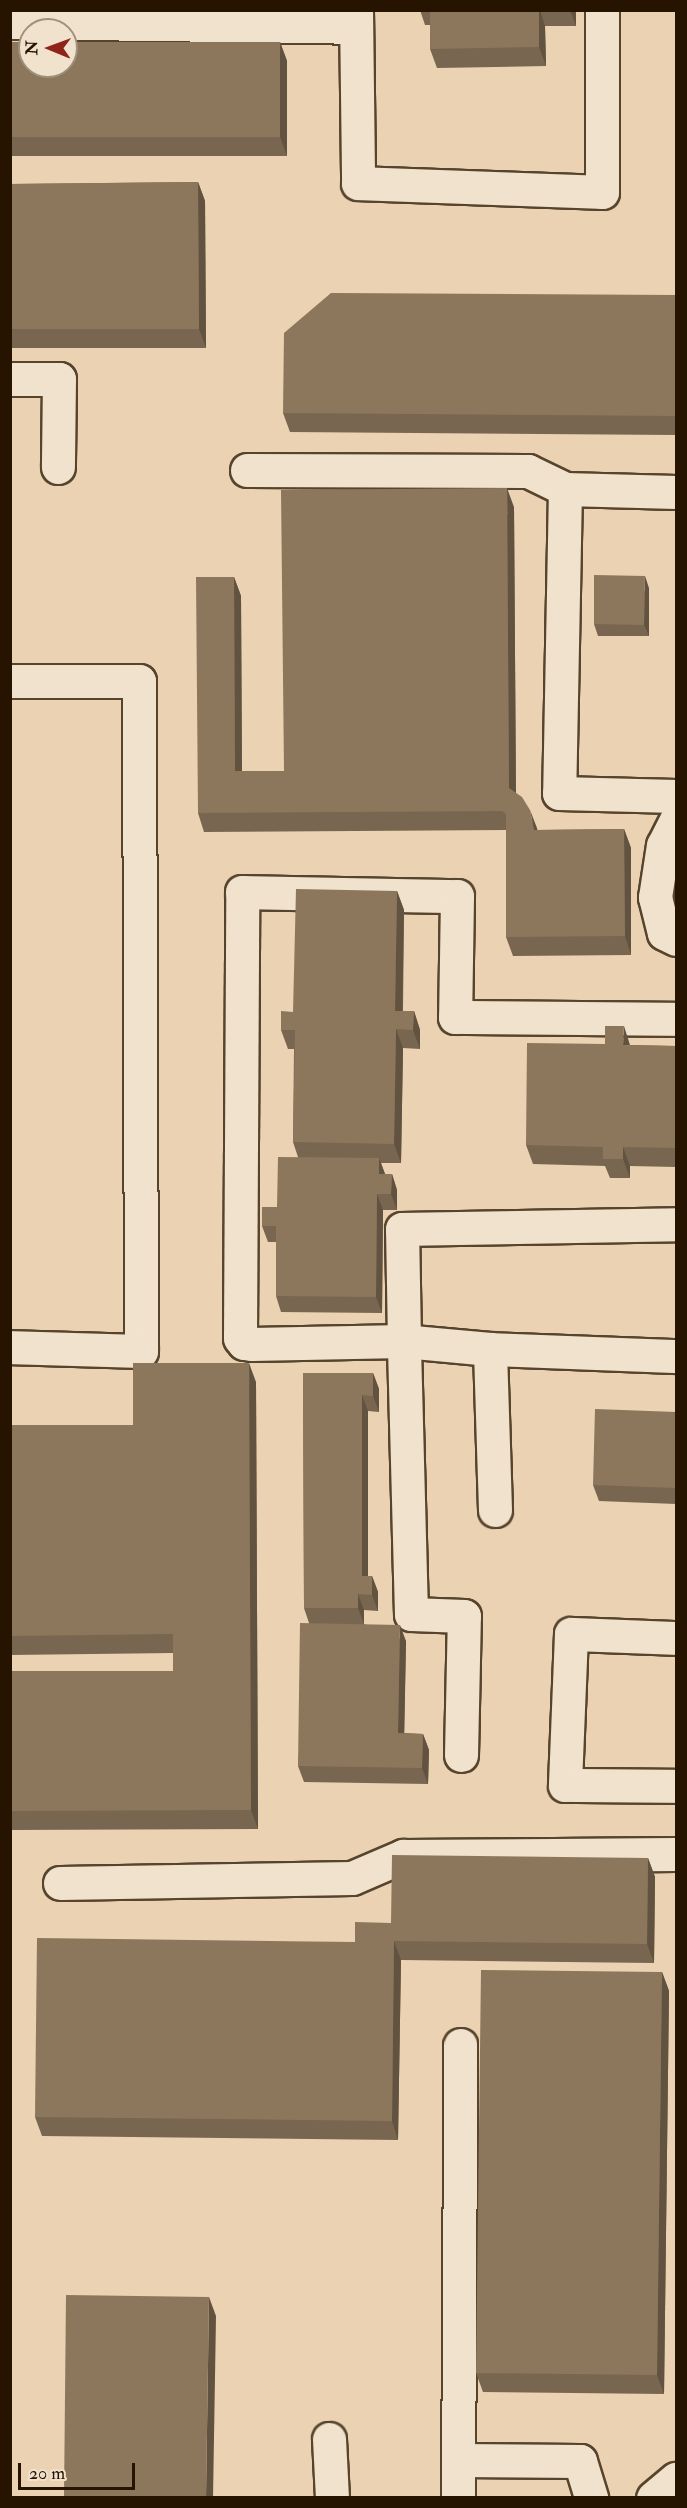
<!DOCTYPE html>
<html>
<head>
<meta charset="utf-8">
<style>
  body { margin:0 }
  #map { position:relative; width:687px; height:2508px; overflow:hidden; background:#ead2b2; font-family:"IM FELL Double Pica",serif }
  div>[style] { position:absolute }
  .roads { filter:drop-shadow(2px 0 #57442c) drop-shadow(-2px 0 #57442c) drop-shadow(0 2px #57442c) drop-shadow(0 -2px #57442c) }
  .minor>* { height:33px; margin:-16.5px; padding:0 16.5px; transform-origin:16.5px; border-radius:16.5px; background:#f1e2cd }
  .wall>* { inset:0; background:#786650 }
  .shaded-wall>* { inset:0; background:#625341 }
  .building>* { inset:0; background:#8c775d }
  span { translate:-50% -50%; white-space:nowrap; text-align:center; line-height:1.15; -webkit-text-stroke:4.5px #f1e2cd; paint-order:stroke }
  .frame { position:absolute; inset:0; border:12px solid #261400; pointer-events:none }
  .north { position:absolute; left:18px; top:18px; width:60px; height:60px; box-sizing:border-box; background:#f1e2cd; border:2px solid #a0907b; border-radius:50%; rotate:271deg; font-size:16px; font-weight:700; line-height:24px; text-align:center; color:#261400 }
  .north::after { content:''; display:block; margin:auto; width:21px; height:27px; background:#8f2418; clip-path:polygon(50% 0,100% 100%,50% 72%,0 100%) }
  .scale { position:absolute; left:18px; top:2463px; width:117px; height:27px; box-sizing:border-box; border:3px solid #261400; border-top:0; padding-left:8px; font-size:18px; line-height:21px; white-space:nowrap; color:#261400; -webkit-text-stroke:4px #f1e2cd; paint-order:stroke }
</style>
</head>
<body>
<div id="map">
  <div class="roads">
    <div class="minor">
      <i style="left:356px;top:10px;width:173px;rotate:89.3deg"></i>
      <i style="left:358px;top:183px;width:244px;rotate:2.1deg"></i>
      <i style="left:602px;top:192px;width:182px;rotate:-90deg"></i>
      <i style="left:10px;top:22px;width:346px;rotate:0.8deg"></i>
      <i style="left:10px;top:379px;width:49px"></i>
      <i style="left:59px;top:379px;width:88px;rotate:90.7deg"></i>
      <i style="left:247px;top:470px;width:281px;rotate:0.2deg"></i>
      <i style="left:528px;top:471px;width:41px;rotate:25.9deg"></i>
      <i style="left:565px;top:489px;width:111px;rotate:1.5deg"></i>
      <i style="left:565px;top:489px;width:304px;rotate:91.1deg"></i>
      <i style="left:559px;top:793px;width:117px;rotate:1.5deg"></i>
      <i style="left:10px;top:681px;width:129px"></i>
      <i style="left:139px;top:681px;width:670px;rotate:89.83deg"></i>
      <i style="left:141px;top:1351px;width:131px;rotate:-178.3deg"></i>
      <i style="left:676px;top:820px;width:28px;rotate:117deg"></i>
      <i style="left:663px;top:845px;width:53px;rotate:98.7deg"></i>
      <i style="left:655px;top:897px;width:37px;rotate:76deg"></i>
      <i style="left:664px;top:933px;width:13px;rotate:27deg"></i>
      <i style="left:490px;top:1349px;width:86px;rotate:-174.7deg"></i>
      <i style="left:404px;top:1341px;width:112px;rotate:-91deg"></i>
      <i style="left:402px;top:1229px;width:274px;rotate:-1deg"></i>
      <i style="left:495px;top:1510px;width:161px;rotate:-91.8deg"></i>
      <i style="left:490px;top:1349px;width:186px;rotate:2.2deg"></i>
      <i style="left:676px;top:1638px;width:105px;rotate:-177.8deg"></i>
      <i style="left:571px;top:1634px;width:151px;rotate:92.3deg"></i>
      <i style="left:565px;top:1785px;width:111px;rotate:0.5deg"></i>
      <i style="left:461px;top:1755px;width:139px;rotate:-88.8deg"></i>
      <i style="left:464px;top:1616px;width:53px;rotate:-177.8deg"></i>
      <i style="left:411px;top:1614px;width:273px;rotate:-91.5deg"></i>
      <i style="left:404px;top:1341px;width:153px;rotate:178.9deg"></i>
      <i style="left:251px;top:1344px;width:7px;rotate:-172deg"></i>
      <i style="left:244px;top:1343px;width:6px;rotate:-129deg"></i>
      <i style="left:240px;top:1338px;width:446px;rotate:-89.7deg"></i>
      <i style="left:242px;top:892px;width:215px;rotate:1.1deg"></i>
      <i style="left:457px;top:896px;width:121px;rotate:90.9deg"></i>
      <i style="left:455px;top:1017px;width:221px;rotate:0.5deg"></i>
      <i style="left:60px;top:1883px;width:292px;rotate:-1deg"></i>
      <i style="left:352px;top:1878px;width:56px;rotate:-23.3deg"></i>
      <i style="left:403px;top:1856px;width:273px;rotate:-0.4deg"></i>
      <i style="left:329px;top:2439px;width:59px;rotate:87.1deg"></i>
      <i style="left:459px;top:2460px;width:121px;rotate:0.5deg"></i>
      <i style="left:580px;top:2461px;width:39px;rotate:73deg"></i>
      <i style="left:458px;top:2498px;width:453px;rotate:-89.7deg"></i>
      <i style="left:653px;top:2498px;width:30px;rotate:-40deg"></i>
    </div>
  </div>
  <div class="wall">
    <i style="clip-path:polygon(420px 10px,576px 10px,576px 26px,545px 26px,546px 66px,437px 68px,430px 49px,430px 25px,425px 25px)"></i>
    <i style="clip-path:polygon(10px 42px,280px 42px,287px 61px,287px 156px,10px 156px)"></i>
    <i style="clip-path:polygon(198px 182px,205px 201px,206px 348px,10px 348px,10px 184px)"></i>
    <i style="clip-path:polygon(676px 295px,676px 435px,290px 432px,283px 413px)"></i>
    <i style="clip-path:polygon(514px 507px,516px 793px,537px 830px,624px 829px,631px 848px,631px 955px,513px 956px,506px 937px,506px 830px,204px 832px,198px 813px,234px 577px,241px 596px,242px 771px,284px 771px)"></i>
    <i style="clip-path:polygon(649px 588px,649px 636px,598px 636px,594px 624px)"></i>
    <i style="clip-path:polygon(397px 891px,404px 910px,403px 1011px,414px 1011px,420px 1030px,420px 1049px,403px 1048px,401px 1163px,381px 1163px,385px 1174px,392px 1174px,397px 1190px,397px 1210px,383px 1210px,382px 1313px,281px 1312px,276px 1296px,276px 1242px,268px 1242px,262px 1226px,277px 1207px,298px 1157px,293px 1142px,294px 1049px,288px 1049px,281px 1030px,293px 1012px)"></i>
    <i style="clip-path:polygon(630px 1045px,676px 1046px,676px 1167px,630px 1166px,630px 1178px,610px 1178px,605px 1166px,533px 1164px,526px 1145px)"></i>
    <i style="clip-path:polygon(303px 1373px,373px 1373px,379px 1389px,379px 1412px,368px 1411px,368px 1576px,372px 1576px,378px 1592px,378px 1611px,364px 1610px,364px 1624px,406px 1641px,404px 1733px,423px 1734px,429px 1750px,428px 1784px,304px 1782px,298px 1766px,309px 1623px,304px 1608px)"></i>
    <i style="clip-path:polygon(256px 1382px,258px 1829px,10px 1830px,10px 1671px,173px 1671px,173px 1653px,10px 1655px,10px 1425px,133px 1425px)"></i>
    <i style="clip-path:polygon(676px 1412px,676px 1504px,599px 1501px,593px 1485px)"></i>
    <i style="clip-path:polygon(648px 1858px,655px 1877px,654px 1963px,401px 1960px,398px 2140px,42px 2136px,35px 2117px,391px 1923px)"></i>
    <i style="clip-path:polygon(662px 1972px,669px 1991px,664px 2394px,483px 2392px,476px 2373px)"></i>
  </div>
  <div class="shaded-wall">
    <i style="clip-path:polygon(539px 10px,540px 10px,545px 26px,546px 66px,539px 47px)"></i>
    <i style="clip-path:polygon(570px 10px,576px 10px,576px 26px)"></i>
    <i style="clip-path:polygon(280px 42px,287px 61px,287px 156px,280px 137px)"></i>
    <i style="clip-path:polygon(198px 182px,205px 201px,206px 348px,199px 329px)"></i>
    <i style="clip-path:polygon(507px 488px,514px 507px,516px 807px,509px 788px)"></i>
    <i style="clip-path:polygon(645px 576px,649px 588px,649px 636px,644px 625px)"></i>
    <i style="clip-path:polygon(234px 577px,241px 596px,242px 790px,235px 771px)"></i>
    <i style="clip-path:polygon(530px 810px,537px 828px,541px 849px,534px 830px)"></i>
    <i style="clip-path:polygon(624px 829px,631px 848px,631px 955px,625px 936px)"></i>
    <i style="clip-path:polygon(397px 891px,404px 910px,402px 1030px,395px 1011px)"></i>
    <i style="clip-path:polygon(414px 1011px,420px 1030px,420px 1049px,413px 1030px)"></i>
    <i style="clip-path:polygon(624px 1026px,630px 1045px,623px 1045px)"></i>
    <i style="clip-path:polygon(396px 1029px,403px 1048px,401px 1163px,394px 1144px)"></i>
    <i style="clip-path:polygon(623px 1147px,630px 1166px,630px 1178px,623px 1159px)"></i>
    <i style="clip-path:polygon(379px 1158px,385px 1174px,379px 1174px)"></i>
    <i style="clip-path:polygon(392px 1174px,397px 1190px,397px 1210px,391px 1194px)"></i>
    <i style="clip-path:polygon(377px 1194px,383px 1210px,382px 1313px,376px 1297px)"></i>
    <i style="clip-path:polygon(249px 1363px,256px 1382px,258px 1829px,251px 1810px)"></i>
    <i style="clip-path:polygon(373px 1373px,379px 1389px,379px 1412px,373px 1396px)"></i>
    <i style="clip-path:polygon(362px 1395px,368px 1411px,368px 1592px,362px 1576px)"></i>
    <i style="clip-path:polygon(372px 1576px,378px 1592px,378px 1611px,372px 1595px)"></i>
    <i style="clip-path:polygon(358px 1594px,364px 1610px,364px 1624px,358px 1608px)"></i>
    <i style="clip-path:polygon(400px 1625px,406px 1641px,404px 1749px,398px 1733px)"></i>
    <i style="clip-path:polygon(423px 1734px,429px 1750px,428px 1784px,422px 1768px)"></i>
    <i style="clip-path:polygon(648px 1858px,655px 1877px,654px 1963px,647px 1944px)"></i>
    <i style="clip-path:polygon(394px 1941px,401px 1960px,398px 2140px,392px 2121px)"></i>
    <i style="clip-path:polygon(662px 1972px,669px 1991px,664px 2394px,657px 2375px)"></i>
    <i style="clip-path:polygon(209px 2297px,216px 2316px,213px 2498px,206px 2498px)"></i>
  </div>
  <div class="building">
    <i style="clip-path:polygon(430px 10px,539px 10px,539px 47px,430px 49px)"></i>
    <i style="clip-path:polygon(10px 42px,30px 42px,30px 66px,66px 66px,66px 42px,280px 42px,280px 137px,10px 137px)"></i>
    <i style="clip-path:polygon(198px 182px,199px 329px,10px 329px,10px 184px)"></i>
    <i style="clip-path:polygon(331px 293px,676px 295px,676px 416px,283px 413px,284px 333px)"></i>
    <i style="clip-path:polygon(507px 488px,509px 788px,522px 797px,530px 810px,534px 830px,624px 829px,625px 936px,506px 937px,506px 814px,502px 811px,198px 813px,196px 577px,234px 577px,235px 771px,284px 771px,281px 490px)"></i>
    <i style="clip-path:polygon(594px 575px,645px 576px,644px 625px,594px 624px)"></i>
    <i style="clip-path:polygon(296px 889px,397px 891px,395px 1011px,414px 1011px,413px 1030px,396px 1029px,394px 1144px,293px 1142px,295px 1030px,281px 1030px,281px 1011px,293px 1012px)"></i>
    <i style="clip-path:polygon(605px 1026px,624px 1026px,623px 1045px,676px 1046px,676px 1148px,623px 1147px,623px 1159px,603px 1159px,603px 1147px,526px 1145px,527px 1043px,605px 1044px)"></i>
    <i style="clip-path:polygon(278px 1157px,379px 1158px,379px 1174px,392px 1174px,391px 1194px,377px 1194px,376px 1297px,276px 1296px,276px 1226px,262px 1226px,262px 1207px,277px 1207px)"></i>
    <i style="clip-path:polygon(133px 1363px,249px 1363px,251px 1810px,10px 1811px,10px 1671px,173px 1671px,173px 1634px,10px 1636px,10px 1425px,133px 1425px)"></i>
    <i style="clip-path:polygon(303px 1373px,373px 1373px,373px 1396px,362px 1395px,362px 1576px,372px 1576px,372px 1595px,358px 1594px,358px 1608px,304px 1608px)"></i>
    <i style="clip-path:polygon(595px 1409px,676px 1412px,676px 1488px,593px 1485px)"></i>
    <i style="clip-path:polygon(300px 1623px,400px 1625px,398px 1733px,423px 1734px,422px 1768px,298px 1766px)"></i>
    <i style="clip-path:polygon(392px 1855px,648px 1858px,647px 1944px,394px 1941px,392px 2121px,35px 2117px,37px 1938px,355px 1942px,355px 1922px,391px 1923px)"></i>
    <i style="clip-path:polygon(481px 1970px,662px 1972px,657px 2375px,476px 2373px)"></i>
    <i style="clip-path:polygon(66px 2295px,209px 2297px,206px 2498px,64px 2498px)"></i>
  </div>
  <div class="frame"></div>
  <div class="north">N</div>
  <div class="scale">20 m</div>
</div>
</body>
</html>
